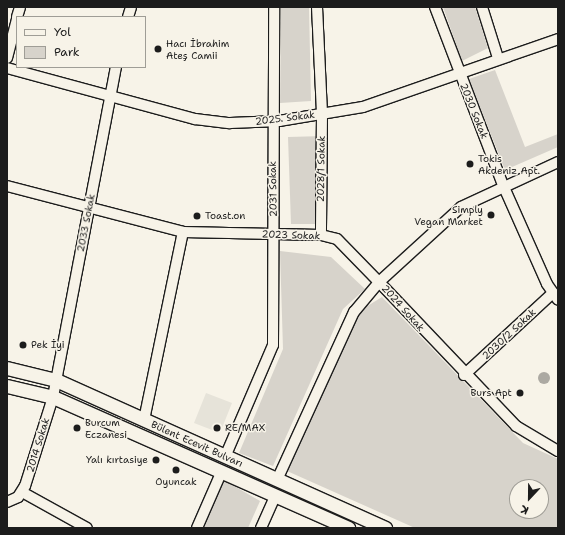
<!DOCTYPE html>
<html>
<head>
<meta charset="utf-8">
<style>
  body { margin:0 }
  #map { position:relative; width:565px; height:535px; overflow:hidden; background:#f7f3e8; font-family:"Shantell Sans",sans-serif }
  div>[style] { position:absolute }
  .built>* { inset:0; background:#e6e3d9 }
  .green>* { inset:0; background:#d7d3cb }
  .water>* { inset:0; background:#aca9a2 }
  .round { border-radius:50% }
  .roads { filter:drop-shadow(1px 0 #1c1c1c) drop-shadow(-1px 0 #1c1c1c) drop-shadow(0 1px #1c1c1c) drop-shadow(0 -1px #1c1c1c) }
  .minor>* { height:10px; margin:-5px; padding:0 5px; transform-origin:5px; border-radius:5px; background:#f7f3e8 }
  .major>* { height:13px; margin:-6.5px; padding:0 6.5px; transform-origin:6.5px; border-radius:6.5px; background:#f7f3e8 }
  .dots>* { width:11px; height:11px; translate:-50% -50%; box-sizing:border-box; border:2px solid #f7f3e8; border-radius:50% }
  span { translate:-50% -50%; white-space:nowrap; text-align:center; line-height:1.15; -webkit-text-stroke:3px #f7f3e8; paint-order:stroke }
  .poi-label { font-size:10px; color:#1c1c1c }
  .left { translate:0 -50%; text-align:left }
  .right { translate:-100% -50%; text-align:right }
  .street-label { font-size:10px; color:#1c1c1c }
  .frame { position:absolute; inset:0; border:8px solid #1c1c1c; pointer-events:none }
  .legend { position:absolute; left:16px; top:16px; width:130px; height:52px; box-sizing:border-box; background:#f7f3e8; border:1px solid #9f9d96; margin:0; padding:5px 7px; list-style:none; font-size:12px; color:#1c1c1c }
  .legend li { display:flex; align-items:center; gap:8px; height:20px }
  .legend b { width:20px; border:1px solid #9f9d96 }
  .north { position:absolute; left:509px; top:479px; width:40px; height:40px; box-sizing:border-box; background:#f7f3e8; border:1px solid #9f9d96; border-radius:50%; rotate:202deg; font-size:11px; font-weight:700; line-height:16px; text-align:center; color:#1c1c1c }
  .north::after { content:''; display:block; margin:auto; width:14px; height:18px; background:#1c1c1c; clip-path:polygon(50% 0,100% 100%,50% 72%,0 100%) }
</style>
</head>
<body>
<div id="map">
  <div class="built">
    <i style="clip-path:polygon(206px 393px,232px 403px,220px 433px,194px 423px)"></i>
  </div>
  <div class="green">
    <i style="clip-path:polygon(281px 7px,309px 7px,311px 101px,280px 103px)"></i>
    <i style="clip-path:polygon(443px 7px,475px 7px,488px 48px,462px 61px)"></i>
    <i style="clip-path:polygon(495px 70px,525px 147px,558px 134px,558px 147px,505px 170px,469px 79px)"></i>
    <i style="clip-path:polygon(324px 136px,324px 224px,291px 224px,288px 137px)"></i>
    <i style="clip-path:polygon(280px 251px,331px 257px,365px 289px,343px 309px,273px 466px,239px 453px,283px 349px)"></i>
    <i style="clip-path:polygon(evenodd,382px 297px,523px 443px,558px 459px,558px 528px,415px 528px,287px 471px,361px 310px,382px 297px,517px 487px,541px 487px,541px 511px,517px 511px,517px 487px)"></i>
    <i style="clip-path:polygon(224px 480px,260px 501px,248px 528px,204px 528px)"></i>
  </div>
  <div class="water">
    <i class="round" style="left:538px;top:372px;width:12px;height:12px"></i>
  </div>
  <div class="roads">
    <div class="minor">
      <i style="left:317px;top:7px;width:107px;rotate:87.3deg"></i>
      <i style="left:322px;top:114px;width:121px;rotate:90.5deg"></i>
      <i style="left:435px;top:7px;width:191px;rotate:69.1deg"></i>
      <i style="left:503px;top:185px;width:108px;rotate:66deg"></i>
      <i style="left:547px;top:284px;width:19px;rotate:55deg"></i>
      <i style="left:482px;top:7px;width:53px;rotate:72.6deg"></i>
      <i style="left:17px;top:17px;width:10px;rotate:-73deg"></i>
      <i style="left:128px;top:17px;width:10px;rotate:-73deg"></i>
      <i style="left:7px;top:58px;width:40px;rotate:-75.6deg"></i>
      <i style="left:7px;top:68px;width:195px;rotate:15.2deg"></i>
      <i style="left:195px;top:119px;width:35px;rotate:7deg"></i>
      <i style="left:230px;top:123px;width:49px;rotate:-2.3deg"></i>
      <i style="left:279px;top:121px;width:85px;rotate:-9.5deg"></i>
      <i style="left:363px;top:107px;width:207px;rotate:-19.2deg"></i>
      <i style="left:7px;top:186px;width:182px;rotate:14.6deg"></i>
      <i style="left:183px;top:232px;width:138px;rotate:1.2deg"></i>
      <i style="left:321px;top:235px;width:16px;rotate:14deg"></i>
      <i style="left:337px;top:239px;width:60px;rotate:45.7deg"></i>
      <i style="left:379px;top:282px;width:111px;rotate:-42.4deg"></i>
      <i style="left:461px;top:207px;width:107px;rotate:-24.9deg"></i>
      <i style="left:464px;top:375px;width:121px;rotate:-42.7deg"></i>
      <i style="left:144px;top:420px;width:192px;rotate:-78.3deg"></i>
      <i style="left:225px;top:457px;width:122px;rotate:-66.8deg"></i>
      <i style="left:273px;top:345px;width:338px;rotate:-89.8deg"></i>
      <i style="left:277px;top:480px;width:185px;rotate:-65.4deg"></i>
      <i style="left:354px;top:312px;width:39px;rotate:-50deg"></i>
      <i style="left:379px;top:282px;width:199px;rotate:46.4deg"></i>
      <i style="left:516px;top:426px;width:49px;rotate:30.8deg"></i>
      <i style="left:22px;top:492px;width:74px;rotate:29deg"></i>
      <i style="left:7px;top:502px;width:12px;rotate:-24deg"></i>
      <i style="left:18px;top:497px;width:13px;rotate:-58deg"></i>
      <i style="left:25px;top:486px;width:93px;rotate:-72.5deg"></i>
      <i style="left:53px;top:397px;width:336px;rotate:-79.2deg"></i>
      <i style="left:197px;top:528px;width:60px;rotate:-66.4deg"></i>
      <i style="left:261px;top:528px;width:35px;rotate:-66deg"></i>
    </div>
    <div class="major">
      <i style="left:7px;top:368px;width:50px;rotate:13.8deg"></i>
      <i style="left:56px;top:380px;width:361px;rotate:24.2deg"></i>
      <i style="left:7px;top:386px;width:47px;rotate:13.4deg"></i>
      <i style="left:53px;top:397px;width:323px;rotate:23.9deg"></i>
    </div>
  </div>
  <div class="dots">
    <i style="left:158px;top:49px;background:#1c1c1c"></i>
    <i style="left:470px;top:164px;background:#1c1c1c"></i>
    <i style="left:491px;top:215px;background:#1c1c1c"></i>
    <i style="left:197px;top:216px;background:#1c1c1c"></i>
    <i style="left:23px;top:345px;background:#1c1c1c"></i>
    <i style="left:520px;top:393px;background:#1c1c1c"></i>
    <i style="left:77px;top:428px;background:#1c1c1c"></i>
    <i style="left:217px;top:428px;background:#1c1c1c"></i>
    <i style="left:156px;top:460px;background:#1c1c1c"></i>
    <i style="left:176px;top:470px;background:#1c1c1c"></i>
  </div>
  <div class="poi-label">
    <span class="left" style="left:166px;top:49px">Hacı İbrahim<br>Ateş Camii</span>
    <span class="left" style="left:478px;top:164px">Tokis<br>Akdeniz Apt.</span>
    <span class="right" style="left:483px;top:215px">Simply<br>Vegan Market</span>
    <span class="left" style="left:205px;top:216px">Toast.on</span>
    <span class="left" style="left:31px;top:345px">Pek İyi</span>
    <span class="right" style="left:512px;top:393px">Burs Apt</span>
    <span class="left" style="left:85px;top:428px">Burcum<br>Eczanesi</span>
    <span class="left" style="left:225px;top:428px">RE/MAX</span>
    <span class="right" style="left:148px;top:460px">Yalı kırtasiye</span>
    <span style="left:176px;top:482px">Oyuncak</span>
  </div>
  <div class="street-label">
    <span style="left:474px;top:111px;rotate:68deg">2030 Sokak</span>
    <span style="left:285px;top:118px;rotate:-7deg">2025. Sokak</span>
    <span style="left:321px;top:169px;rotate:-89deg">2028/1 Sokak</span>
    <span style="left:273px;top:189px;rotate:-91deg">2031 Sokak</span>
    <span style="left:86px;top:223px;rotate:-79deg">2033 Sokak</span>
    <span style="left:291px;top:235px;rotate:2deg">2023 Sokak</span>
    <span style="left:403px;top:308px;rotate:48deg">2024 Sokak</span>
    <span style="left:509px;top:334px;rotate:-43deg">2030/2 Sokak</span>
    <span style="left:197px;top:444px;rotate:24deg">Bülent Ecevit Bulvarı</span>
    <span style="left:38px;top:445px;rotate:-73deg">2014 Sokak</span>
  </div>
  <div class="frame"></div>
  <ul class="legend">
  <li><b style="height:5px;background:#f7f3e8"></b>Yol</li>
  <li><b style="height:11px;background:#d7d3cb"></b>Park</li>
  </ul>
  <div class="north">K</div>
</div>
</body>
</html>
